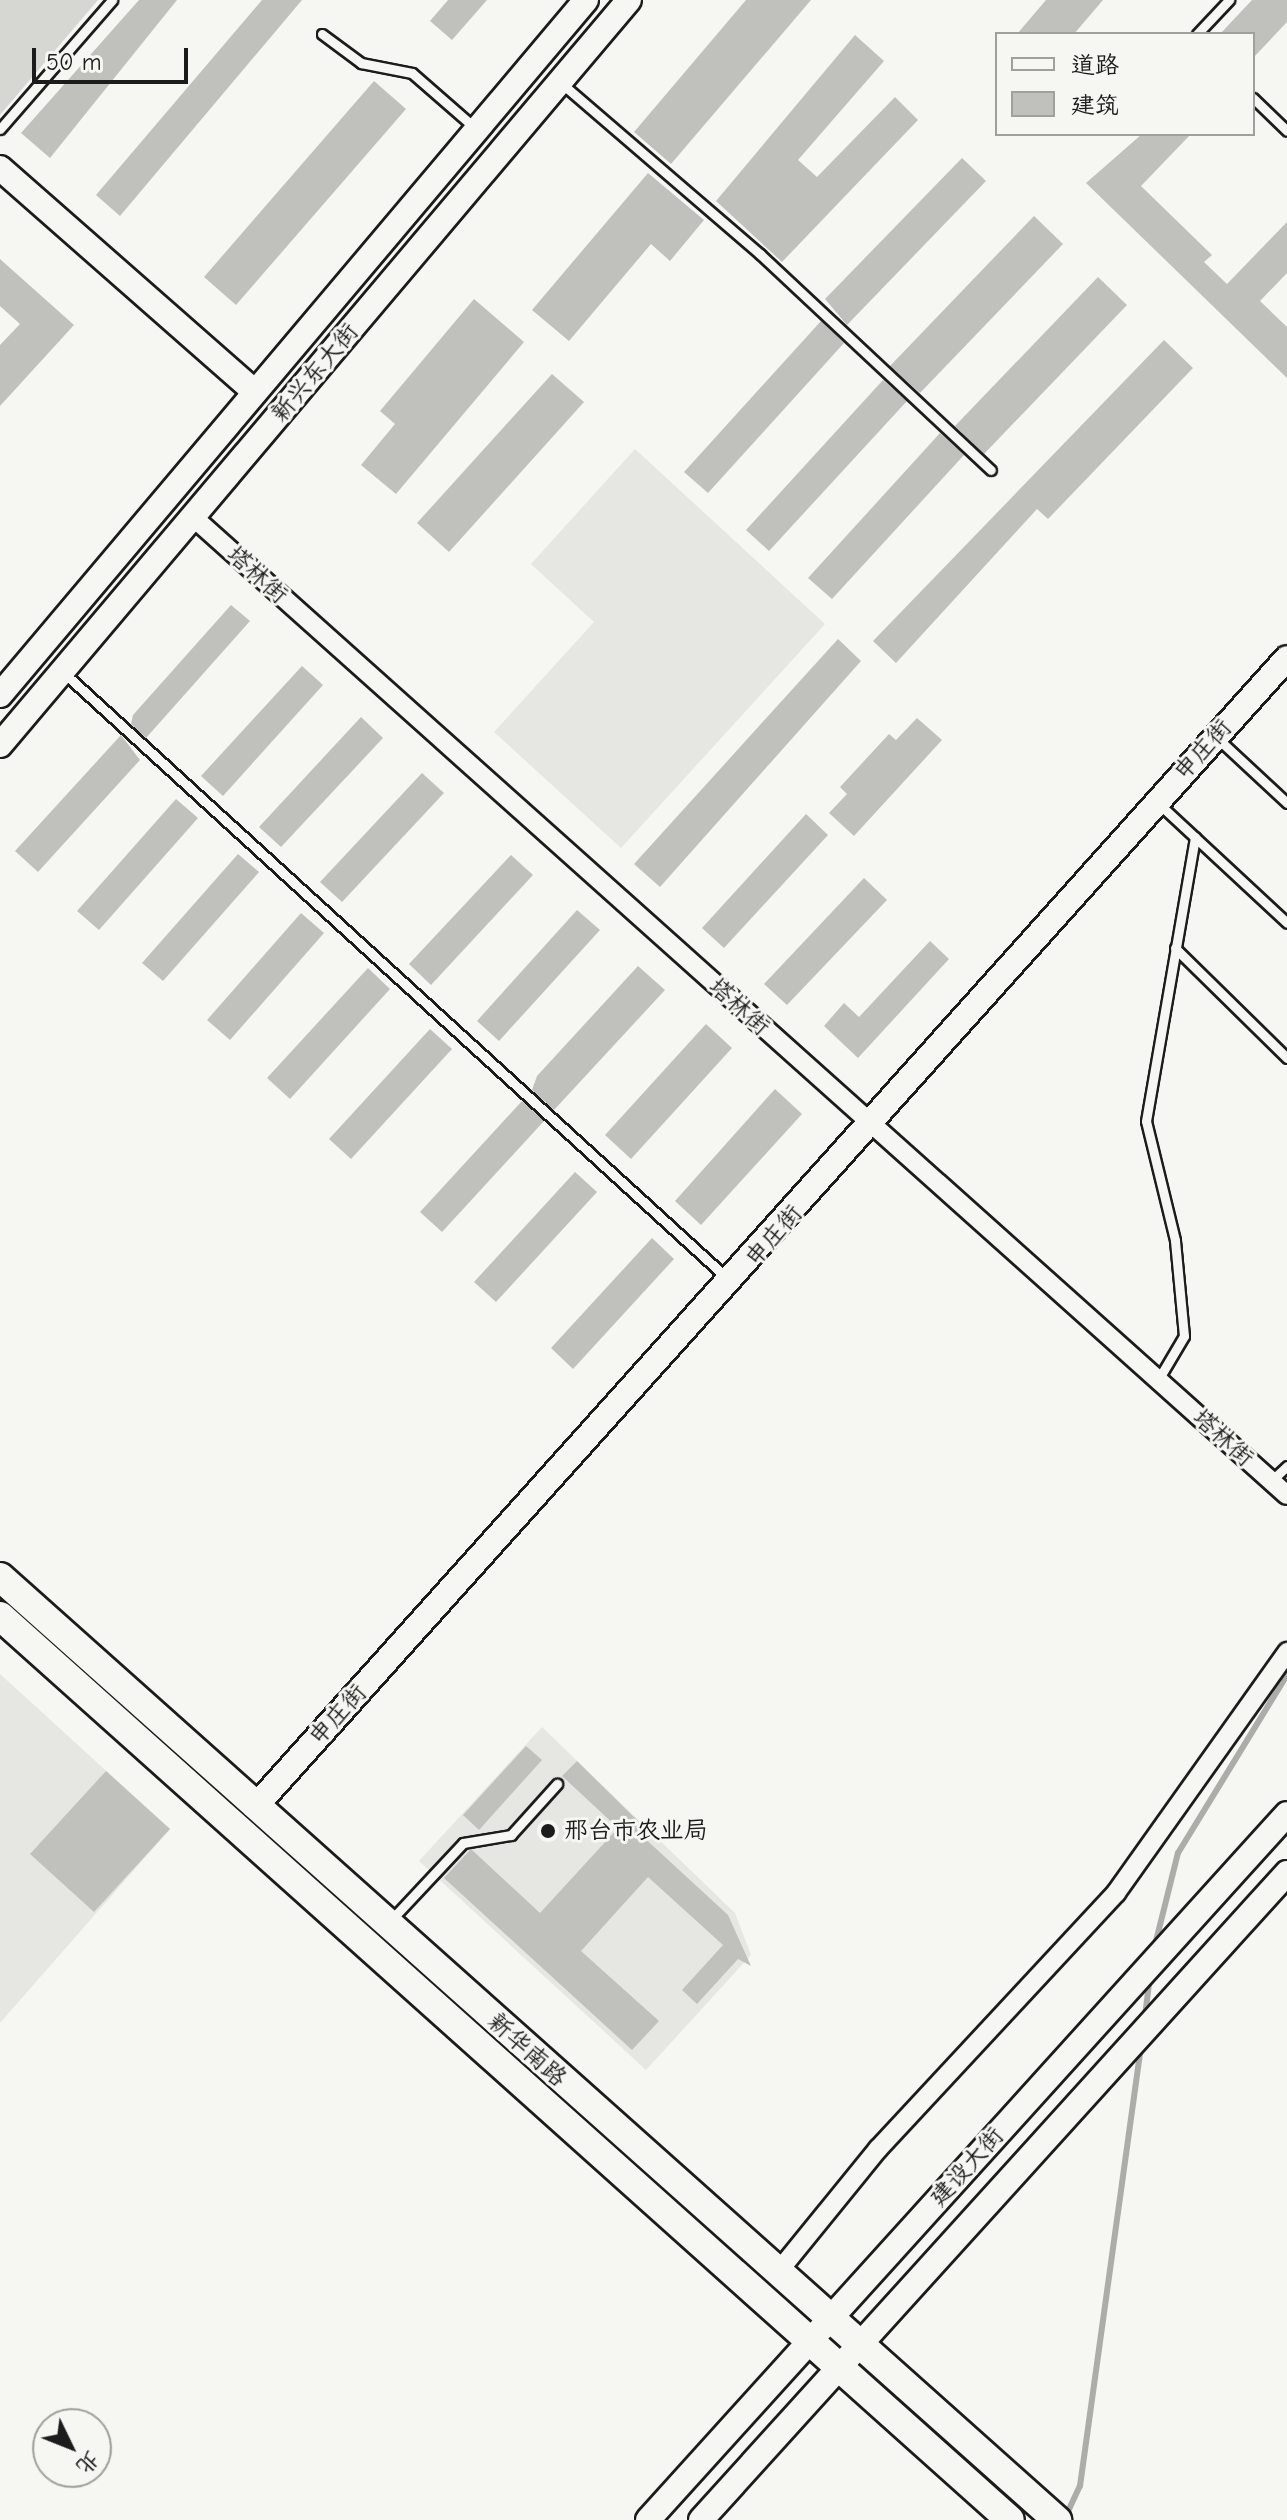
<!DOCTYPE html>
<html>
<head>
<meta charset="utf-8">
<style>
  body { margin:0 }
  #map { position:relative; width:1287px; height:2520px; overflow:hidden; background:#f6f6f2; font-family:"Comic Neue","LXGW WenKai TC",sans-serif }
  div>[style] { position:absolute }
  .built>* { inset:0; background:#e6e6e2 }
  .green>* { inset:0; background:#d6d6d2 }
  .stream>* { height:6px; margin:-3px; padding:0 3px; transform-origin:3px; border-radius:3px; background:#acaca9 }
  .building>* { inset:0; background:#c0c0bd }
  .roads { filter:drop-shadow(2px 0 #1c1c1c) drop-shadow(-2px 0 #1c1c1c) drop-shadow(0 2px #1c1c1c) drop-shadow(0 -2px #1c1c1c) }
  .lane>* { height:9px; margin:-4.5px; padding:0 4.5px; transform-origin:4.5px; border-radius:4.5px; background:#f6f6f2 }
  .street>* { height:18px; margin:-9px; padding:0 9px; transform-origin:9px; border-radius:9px; background:#f6f6f2 }
  .secondary>* { height:24px; margin:-12px; padding:0 12px; transform-origin:12px; border-radius:12px; background:#f6f6f2 }
  .primary>* { height:28px; margin:-14px; padding:0 14px; transform-origin:14px; border-radius:14px; background:#f6f6f2 }
  .dots>* { width:22px; height:22px; translate:-50% -50%; box-sizing:border-box; border:4px solid #f6f6f2; border-radius:50% }
  span { translate:-50% -50%; white-space:nowrap; text-align:center; line-height:1.15; -webkit-text-stroke:6px #f6f6f2; paint-order:stroke }
  .street-label { font-size:24px; color:#1c1c1c }
  .poi-label { font-size:24px; color:#1c1c1c }
  .left { translate:0 -50%; text-align:left }
  .legend { position:absolute; left:995px; top:32px; width:260px; height:104px; box-sizing:border-box; background:#f6f6f2; border:2px solid #9f9f9c; margin:0; padding:10px 14px; list-style:none; font-size:24px; color:#1c1c1c }
  .legend li { display:flex; align-items:center; gap:16px; height:40px }
  .legend b { width:40px; border:2px solid #9f9f9c }
  .north { position:absolute; left:32px; top:2408px; width:80px; height:80px; box-sizing:border-box; background:#f6f6f2; border:2px solid #9f9f9c; border-radius:50%; rotate:133deg; font-size:22px; font-weight:700; line-height:32px; text-align:center; color:#1c1c1c }
  .north::after { content:''; display:block; margin:auto; width:28px; height:36px; background:#1c1c1c; clip-path:polygon(50% 0,100% 100%,50% 72%,0 100%) }
  .scale { position:absolute; left:32px; top:48px; width:156px; height:36px; box-sizing:border-box; border:4px solid #1c1c1c; border-top:0; padding-left:10px; font-size:24px; line-height:28px; white-space:nowrap; color:#1c1c1c; -webkit-text-stroke:6px #f6f6f2; paint-order:stroke }
</style>
</head>
<body>
<div id="map">
  <div class="built">
    <i style="clip-path:polygon(635px 449px,825px 624px,621px 848px,494px 732px,594px 622px,531px 564px)"></i>
    <i style="clip-path:polygon(0 1674px,170px 1829px,0 2023px)"></i>
    <i style="clip-path:polygon(542px 1727px,735px 1913px,751px 1955px,646px 2070px,419px 1861px)"></i>
  </div>
  <div class="green">
    <i style="clip-path:polygon(0 0,98px 0,0 115px)"></i>
  </div>
  <div class="stream">
    <i style="left:1154px;top:1949px;width:99px;rotate:-76deg"></i>
    <i style="left:1178px;top:1853px;width:209px;rotate:-58.5deg"></i>
    <i style="left:1145px;top:2016px;width:40px;rotate:-82.9deg"></i>
    <i style="left:1064px;top:2520px;width:38px;rotate:-65deg"></i>
    <i style="left:1080px;top:2486px;width:443px;rotate:-82.1deg"></i>
  </div>
  <div class="building">
    <i style="clip-path:polygon(139px 0,177px 0,50px 158px,21px 133px)"></i>
    <i style="clip-path:polygon(262px 0,302px 0,120px 216px,96px 195px)"></i>
    <i style="clip-path:polygon(448px 0,487px 0,452px 40px,430px 21px)"></i>
    <i style="clip-path:polygon(746px 0,811px 0,671px 164px,634px 132px)"></i>
    <i style="clip-path:polygon(1046px 0,1103px 0,1074px 34px,1017px 34px)"></i>
    <i style="clip-path:polygon(1252px 0,1287px 0,1287px 22px,1253px 58px,1253px 34px,1220px 34px)"></i>
    <i style="clip-path:polygon(855px 35px,884px 61px,798px 160px,817px 177px,895px 97px,918px 120px,782px 262px,716px 201px)"></i>
    <i style="clip-path:polygon(374px 81px,406px 109px,236px 305px,204px 277px)"></i>
    <i style="clip-path:polygon(1142px 134px,1191px 134px,1141px 186px,1212px 255px,1204px 262px,1227px 284px,1287px 222px,1287px 273px,1260px 301px,1287px 327px,1287px 378px,1086px 183px)"></i>
    <i style="clip-path:polygon(962px 158px,986px 181px,847px 325px,825px 299px)"></i>
    <i style="clip-path:polygon(648px 173px,704px 220px,670px 261px,651px 244px,569px 341px,532px 310px)"></i>
    <i style="clip-path:polygon(1034px 216px,1063px 244px,920px 393px,890px 366px)"></i>
    <i style="clip-path:polygon(0 259px,74px 325px,0 406px,0 345px,20px 324px,0 306px)"></i>
    <i style="clip-path:polygon(1098px 277px,1127px 305px,984px 454px,955px 426px)"></i>
    <i style="clip-path:polygon(474px 299px,524px 342px,396px 494px,361px 465px,395px 424px,380px 411px)"></i>
    <i style="clip-path:polygon(821px 321px,844px 343px,708px 493px,684px 472px)"></i>
    <i style="clip-path:polygon(1164px 340px,1193px 368px,1048px 519px,1037px 509px,896px 663px,873px 641px)"></i>
    <i style="clip-path:polygon(552px 374px,584px 402px,449px 552px,417px 523px)"></i>
    <i style="clip-path:polygon(883px 380px,907px 401px,769px 551px,746px 530px)"></i>
    <i style="clip-path:polygon(940px 433px,964px 455px,832px 599px,808px 578px)"></i>
    <i style="clip-path:polygon(231px 605px,250px 621px,146px 738px,131px 724px,133px 715px)"></i>
    <i style="clip-path:polygon(838px 639px,861px 661px,660px 887px,634px 864px)"></i>
    <i style="clip-path:polygon(302px 666px,323px 685px,223px 796px,201px 776px)"></i>
    <i style="clip-path:polygon(361px 717px,383px 738px,281px 847px,259px 827px)"></i>
    <i style="clip-path:polygon(917px 718px,942px 740px,854px 836px,829px 813px,847px 794px,840px 787px,889px 734px,896px 740px)"></i>
    <i style="clip-path:polygon(121px 735px,140px 760px,38px 872px,15px 851px)"></i>
    <i style="clip-path:polygon(422px 773px,444px 793px,342px 902px,320px 882px)"></i>
    <i style="clip-path:polygon(176px 799px,198px 818px,99px 930px,77px 911px)"></i>
    <i style="clip-path:polygon(806px 814px,828px 835px,724px 948px,702px 928px)"></i>
    <i style="clip-path:polygon(238px 854px,259px 872px,163px 981px,142px 963px)"></i>
    <i style="clip-path:polygon(511px 855px,533px 875px,431px 985px,409px 964px)"></i>
    <i style="clip-path:polygon(864px 878px,887px 900px,787px 1005px,764px 984px)"></i>
    <i style="clip-path:polygon(577px 910px,600px 930px,499px 1041px,477px 1021px)"></i>
    <i style="clip-path:polygon(301px 913px,324px 933px,230px 1040px,207px 1020px)"></i>
    <i style="clip-path:polygon(930px 941px,949px 959px,858px 1058px,824px 1026px,844px 1003px,859px 1017px)"></i>
    <i style="clip-path:polygon(638px 966px,665px 990px,554px 1110px,532px 1090px,537px 1076px)"></i>
    <i style="clip-path:polygon(368px 968px,390px 989px,290px 1099px,267px 1078px)"></i>
    <i style="clip-path:polygon(706px 1024px,732px 1048px,631px 1159px,605px 1135px)"></i>
    <i style="clip-path:polygon(430px 1029px,452px 1049px,351px 1159px,329px 1139px)"></i>
    <i style="clip-path:polygon(775px 1089px,802px 1114px,701px 1225px,675px 1201px)"></i>
    <i style="clip-path:polygon(522px 1101px,544px 1121px,442px 1232px,420px 1212px)"></i>
    <i style="clip-path:polygon(575px 1172px,597px 1192px,496px 1302px,474px 1282px)"></i>
    <i style="clip-path:polygon(652px 1238px,674px 1259px,573px 1369px,551px 1348px)"></i>
    <i style="clip-path:polygon(526px 1746px,542px 1760px,479px 1830px,463px 1815px)"></i>
    <i style="clip-path:polygon(577px 1761px,645px 1828px,640px 1834px,728px 1915px,751px 1966px,738px 1959px,697px 2004px,682px 1990px,723px 1945px,648px 1877px,581px 1951px,659px 2021px,632px 2050px,444px 1878px,471px 1849px,540px 1913px,618px 1828px,562px 1776px)"></i>
    <i style="clip-path:polygon(106px 1771px,170px 1829px,94px 1912px,30px 1854px)"></i>
  </div>
  <div class="roads">
    <div class="lane">
      <i style="left:322px;top:34px;width:49px;rotate:36.6deg"></i>
      <i style="left:361px;top:63px;width:52px;rotate:11.1deg"></i>
      <i style="left:412px;top:73px;width:82px;rotate:41.1deg"></i>
      <i style="left:1197px;top:34px;width:47px;rotate:-46.7deg"></i>
      <i style="left:560px;top:82px;width:264px;rotate:40.7deg"></i>
      <i style="left:760px;top:254px;width:316px;rotate:43.1deg"></i>
      <i style="left:1253px;top:98px;width:47px;rotate:44.1deg"></i>
      <i style="left:0;top:129px;width:171px;rotate:-49deg"></i>
      <i style="left:64px;top:673px;width:898px;rotate:42.38deg"></i>
      <i style="left:1216px;top:737px;width:97px;rotate:42.9deg"></i>
      <i style="left:1158px;top:803px;width:176px;rotate:42.9deg"></i>
      <i style="left:1175px;top:948px;width:157px;rotate:44.5deg"></i>
      <i style="left:1158px;top:1380px;width:51px;rotate:-59.4deg"></i>
      <i style="left:1184px;top:1336px;width:96px;rotate:-95.4deg"></i>
      <i style="left:1175px;top:1240px;width:122px;rotate:-103.7deg"></i>
      <i style="left:1146px;top:1121px;width:288px;rotate:-80.2deg"></i>
      <i style="left:1271px;top:1481px;width:22px;rotate:-43deg"></i>
      <i style="left:391px;top:1920px;width:105px;rotate:-46.9deg"></i>
      <i style="left:463px;top:1843px;width:49px;rotate:-9.5deg"></i>
      <i style="left:511px;top:1835px;width:69px;rotate:-48deg"></i>
    </div>
    <div class="street">
      <i style="left:193px;top:517px;width:1467px;rotate:41.8deg"></i>
      <i style="left:778px;top:2272px;width:159px;rotate:-50.9deg"></i>
      <i style="left:878px;top:2149px;width:350px;rotate:-47.1deg"></i>
      <i style="left:1116px;top:1893px;width:296px;rotate:-54.6deg"></i>
    </div>
    <div class="secondary">
      <i style="left:0;top:168px;width:339px;rotate:41.3deg"></i>
      <i style="left:0;top:695px;width:909px;rotate:-49.86deg"></i>
      <i style="left:0;top:745px;width:975px;rotate:-49.83deg"></i>
      <i style="left:255px;top:1807px;width:1544px;rotate:-48.07deg"></i>
      <i style="left:648px;top:2520px;width:952px;rotate:-47.85deg"></i>
      <i style="left:701px;top:2520px;width:873px;rotate:-47.83deg"></i>
    </div>
    <div class="primary">
      <i style="left:0;top:1577px;width:1417px;rotate:41.74deg"></i>
      <i style="left:0;top:1616px;width:1355px;rotate:41.83deg"></i>
    </div>
  </div>
  <div class="dots">
    <i style="left:548px;top:1831px;background:#1c1c1c"></i>
  </div>
  <div class="street-label">
    <span style="left:315px;top:373px;rotate:-50deg">新兴东大街</span>
    <span style="left:257px;top:575px;rotate:42deg">塔林街</span>
    <span style="left:1203px;top:750px;rotate:-48deg">申庄街</span>
    <span style="left:739px;top:1007px;rotate:42deg">塔林街</span>
    <span style="left:774px;top:1236px;rotate:-49deg">申庄街</span>
    <span style="left:1223px;top:1438px;rotate:42deg">塔林街</span>
    <span style="left:338px;top:1715px;rotate:-48deg">申庄街</span>
    <span style="left:527px;top:2050px;rotate:42deg">新华南路</span>
    <span style="left:967px;top:2167px;rotate:-48deg">建设大街</span>
  </div>
  <div class="poi-label">
    <span class="left" style="left:564px;top:1831px">邢台市农业局</span>
  </div>
  <ul class="legend">
  <li><b style="height:10px;background:#f6f6f2"></b>道路</li>
  <li><b style="height:22px;background:#c0c0bd"></b>建筑</li>
  </ul>
  <div class="north">北</div>
  <div class="scale">50 m</div>
</div>
</body>
</html>
